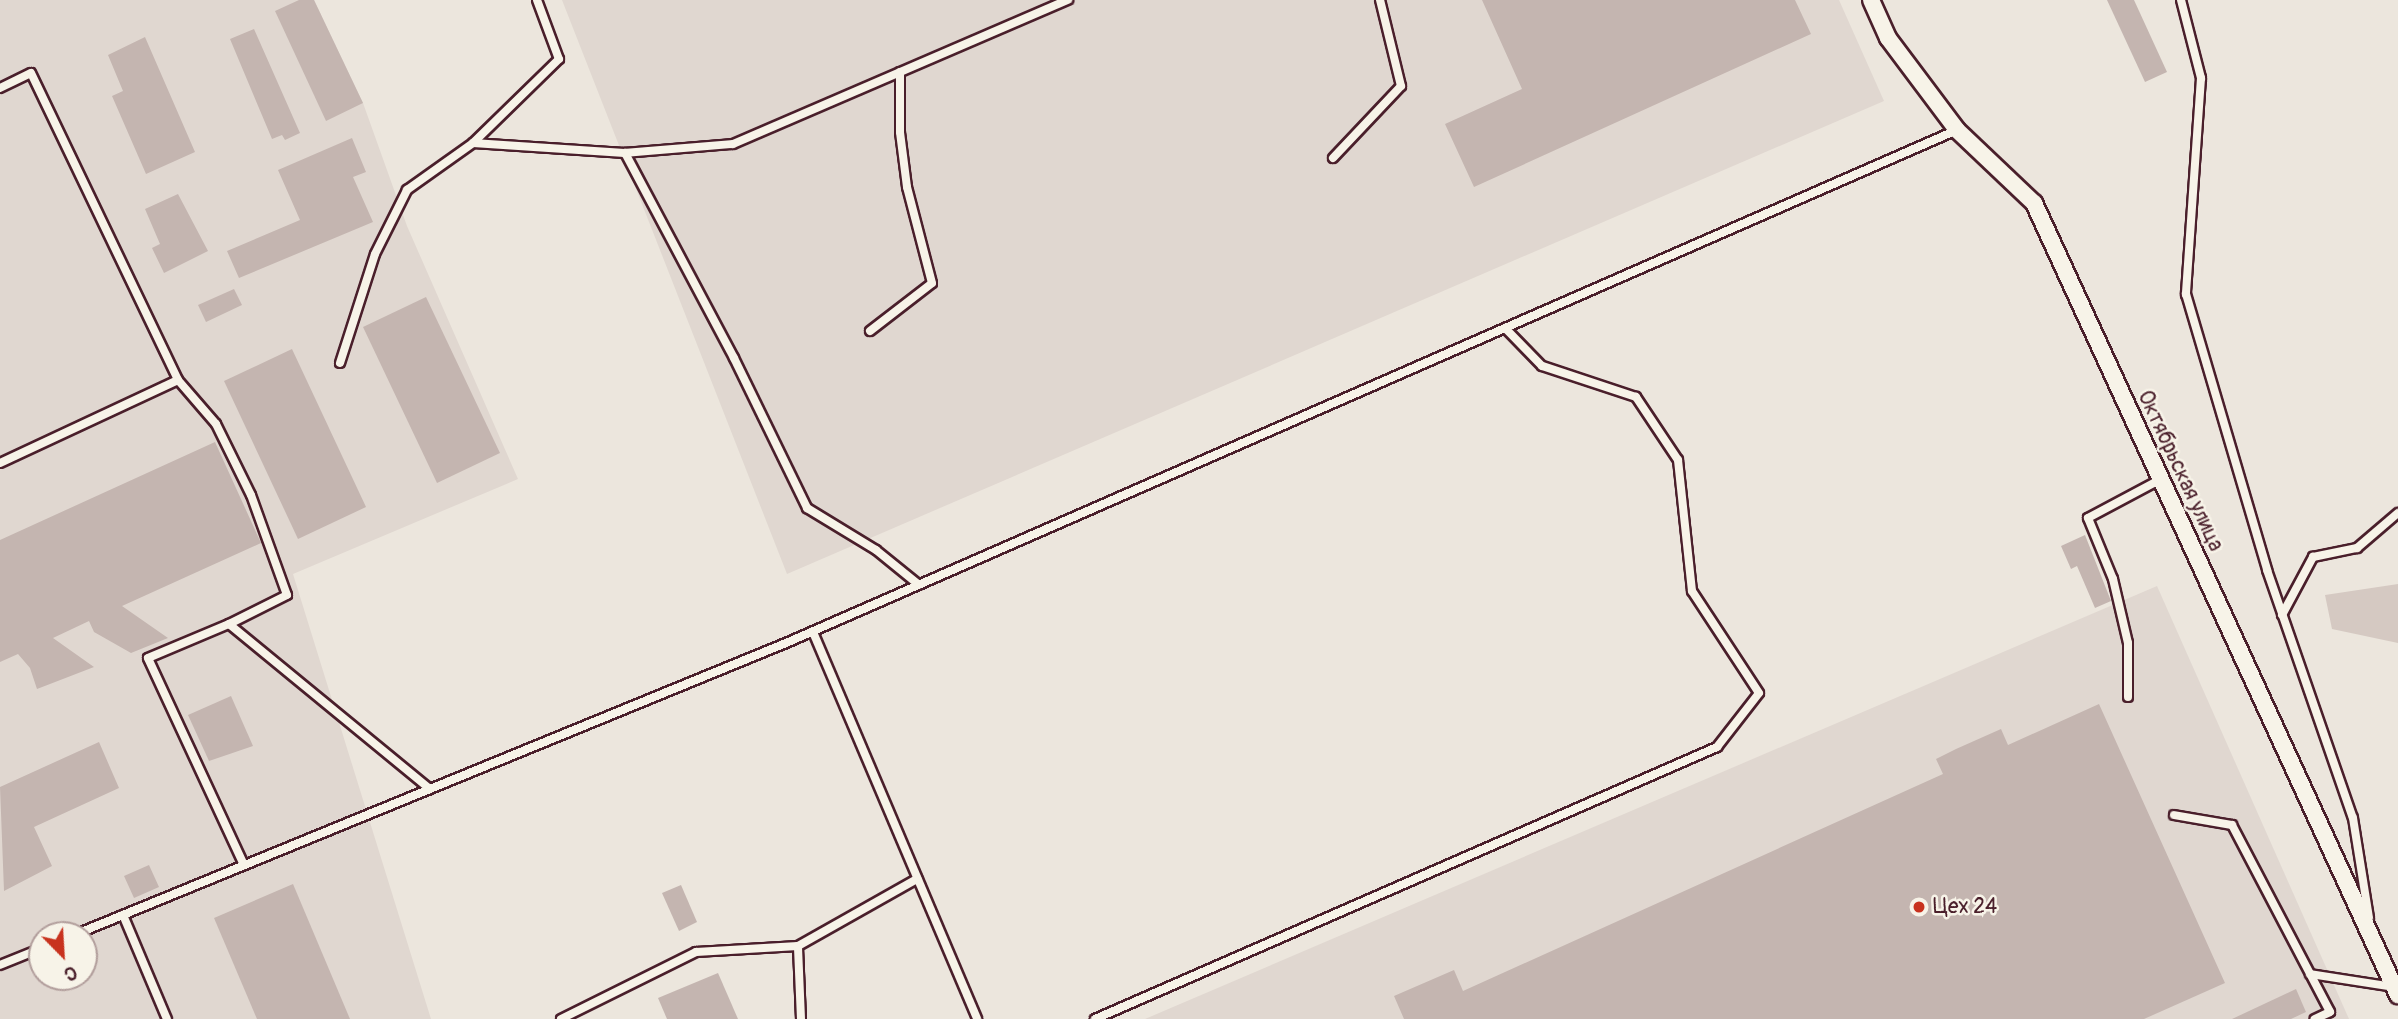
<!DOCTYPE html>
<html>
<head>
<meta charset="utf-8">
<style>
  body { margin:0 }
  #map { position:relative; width:2398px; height:1019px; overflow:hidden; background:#ece6dd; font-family:Pangolin,sans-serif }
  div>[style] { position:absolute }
  .built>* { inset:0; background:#e0d7d0 }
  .green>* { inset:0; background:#d5c9c2 }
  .building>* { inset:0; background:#c4b5b0 }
  .roads { filter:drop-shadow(2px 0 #4a1f2b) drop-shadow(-2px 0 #4a1f2b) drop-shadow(0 2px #4a1f2b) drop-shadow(0 -2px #4a1f2b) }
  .service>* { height:8px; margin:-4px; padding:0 4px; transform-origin:4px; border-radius:4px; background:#f7f3e8 }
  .minor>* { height:16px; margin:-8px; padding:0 8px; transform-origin:8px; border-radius:8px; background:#f7f3e8 }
  .dots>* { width:19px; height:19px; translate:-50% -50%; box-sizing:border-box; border:4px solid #f7f3e8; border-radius:50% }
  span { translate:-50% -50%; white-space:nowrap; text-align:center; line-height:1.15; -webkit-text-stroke:5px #f7f3e8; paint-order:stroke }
  .street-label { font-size:21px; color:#4a1f2b }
  .poi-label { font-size:21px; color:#4a1f2b }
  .left { translate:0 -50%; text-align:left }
  .north { position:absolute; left:28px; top:921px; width:70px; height:70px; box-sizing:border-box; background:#f7f3e8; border:2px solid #b29e9c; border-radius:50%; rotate:156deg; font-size:19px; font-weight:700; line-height:28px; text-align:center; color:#4a1f2b }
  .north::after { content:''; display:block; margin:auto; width:24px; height:32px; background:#c8321e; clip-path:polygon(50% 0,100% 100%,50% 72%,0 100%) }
</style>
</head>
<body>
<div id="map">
  <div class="built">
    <i style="clip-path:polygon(evenodd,0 0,314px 0,363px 103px,407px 226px,518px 479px,293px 574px,431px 1019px,0 1019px,0 0,42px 935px,84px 935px,84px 977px,42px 977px,42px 935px)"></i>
    <i style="clip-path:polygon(562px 0,1839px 0,1884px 101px,787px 574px)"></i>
    <i style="clip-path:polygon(2157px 586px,2349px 1019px,1145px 1019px)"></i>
  </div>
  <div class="green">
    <i style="clip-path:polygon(2398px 584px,2398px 643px,2332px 629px,2325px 595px)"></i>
  </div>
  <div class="building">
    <i style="clip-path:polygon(299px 0,314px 0,363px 103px,326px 121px,275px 11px)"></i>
    <i style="clip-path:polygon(1482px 0,1795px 0,1811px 34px,1474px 187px,1445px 124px,1522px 89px)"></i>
    <i style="clip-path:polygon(2107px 0,2134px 0,2167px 72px,2145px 82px)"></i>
    <i style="clip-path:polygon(254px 29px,300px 133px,285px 140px,282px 135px,272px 139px,230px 39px)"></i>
    <i style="clip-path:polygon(145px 37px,195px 152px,146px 174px,112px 96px,123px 91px,108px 55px)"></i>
    <i style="clip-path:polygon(352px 138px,366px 172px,353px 177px,373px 222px,239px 278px,227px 251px,300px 220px,278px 170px)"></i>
    <i style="clip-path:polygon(178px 194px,208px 251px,164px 273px,152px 248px,160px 244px,145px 209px)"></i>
    <i style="clip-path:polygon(234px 289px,242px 305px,206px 322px,198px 305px)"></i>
    <i style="clip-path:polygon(426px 297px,500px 453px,437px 483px,363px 327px)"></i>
    <i style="clip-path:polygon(292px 349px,366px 507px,298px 539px,224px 381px)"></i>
    <i style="clip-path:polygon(215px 442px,261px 543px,122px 606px,168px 638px,131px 653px,94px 632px,89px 621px,53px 638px,94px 667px,37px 689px,30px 668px,18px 654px,0 662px,0 540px)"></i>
    <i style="clip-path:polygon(2085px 535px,2111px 601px,2095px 608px,2077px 566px,2071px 569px,2061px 546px)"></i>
    <i style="clip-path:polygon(231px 696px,253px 746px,209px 761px,188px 715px)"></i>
    <i style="clip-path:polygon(2099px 704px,2225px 983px,2144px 1019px,1404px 1019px,1394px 996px,1454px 970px,1463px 991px,1943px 774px,1936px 759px,1956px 749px,2001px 729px,2008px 745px)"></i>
    <i style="clip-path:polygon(99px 742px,119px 788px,34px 827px,52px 866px,4px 891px,0 787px)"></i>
    <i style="clip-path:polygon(149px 865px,159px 887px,134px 898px,124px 876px)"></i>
    <i style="clip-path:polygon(293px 884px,350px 1019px,257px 1019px,214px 918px)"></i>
    <i style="clip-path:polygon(681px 885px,697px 922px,679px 931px,662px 893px)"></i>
    <i style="clip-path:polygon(718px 973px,738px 1019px,667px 1019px,658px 998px)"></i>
    <i style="clip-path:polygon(2296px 989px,2306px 1012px,2291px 1019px,2232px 1019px)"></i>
  </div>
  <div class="roads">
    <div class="service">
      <i style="left:537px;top:0;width:63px;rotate:69.6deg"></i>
      <i style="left:559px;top:59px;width:120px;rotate:135.7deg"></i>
      <i style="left:473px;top:143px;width:152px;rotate:3.8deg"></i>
      <i style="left:625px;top:153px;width:108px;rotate:-4.8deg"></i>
      <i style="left:733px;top:144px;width:365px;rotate:-23.3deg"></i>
      <i style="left:2181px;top:0;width:81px;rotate:75.6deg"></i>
      <i style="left:2201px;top:78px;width:217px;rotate:94deg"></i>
      <i style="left:2186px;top:294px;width:288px;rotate:73.6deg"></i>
      <i style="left:2267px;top:570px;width:262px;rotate:70.9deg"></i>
      <i style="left:2353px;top:818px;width:101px;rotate:80.9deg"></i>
      <i style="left:0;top:88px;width:34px;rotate:-26deg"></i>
      <i style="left:31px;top:73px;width:340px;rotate:64.4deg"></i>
      <i style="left:178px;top:380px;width:196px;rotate:155deg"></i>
      <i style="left:625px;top:153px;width:232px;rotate:62deg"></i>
      <i style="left:734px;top:358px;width:167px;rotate:64deg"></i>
      <i style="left:807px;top:508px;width:81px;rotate:31.3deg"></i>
      <i style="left:876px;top:550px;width:55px;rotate:39.1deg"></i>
      <i style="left:1333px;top:158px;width:99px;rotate:-46.6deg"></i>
      <i style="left:1401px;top:86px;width:89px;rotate:-103.7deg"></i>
      <i style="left:870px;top:331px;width:78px;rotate:-37.7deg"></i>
      <i style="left:932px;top:283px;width:99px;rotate:-104.6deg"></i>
      <i style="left:907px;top:187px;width:55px;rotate:-97.3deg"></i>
      <i style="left:900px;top:132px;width:60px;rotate:-90deg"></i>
      <i style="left:340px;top:363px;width:114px;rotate:-72.2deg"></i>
      <i style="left:375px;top:254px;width:72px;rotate:-63.4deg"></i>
      <i style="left:407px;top:190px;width:81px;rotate:-35.5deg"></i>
      <i style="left:178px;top:380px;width:58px;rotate:49.2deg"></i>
      <i style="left:216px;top:424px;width:79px;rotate:63.8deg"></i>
      <i style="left:251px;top:495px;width:106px;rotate:70.2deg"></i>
      <i style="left:287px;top:595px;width:65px;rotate:153.4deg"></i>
      <i style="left:2282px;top:615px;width:66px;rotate:-61.9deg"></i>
      <i style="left:2313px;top:557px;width:45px;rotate:-11.6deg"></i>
      <i style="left:2357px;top:548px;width:54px;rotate:-40.5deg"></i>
      <i style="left:813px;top:632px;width:420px;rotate:67deg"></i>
      <i style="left:2128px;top:697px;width:54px;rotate:-90deg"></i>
      <i style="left:2128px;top:643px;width:66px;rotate:-103.2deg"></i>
      <i style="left:2113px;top:579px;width:66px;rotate:-112.3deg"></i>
      <i style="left:2088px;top:518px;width:83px;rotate:-28.1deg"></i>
      <i style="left:2174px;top:815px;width:59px;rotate:9.8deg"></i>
      <i style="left:2232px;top:825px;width:211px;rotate:62.3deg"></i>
      <i style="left:2330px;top:1012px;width:17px;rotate:155deg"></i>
      <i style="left:244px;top:865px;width:228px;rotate:-114.9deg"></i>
      <i style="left:148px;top:658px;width:88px;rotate:-22.8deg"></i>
      <i style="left:229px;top:624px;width:260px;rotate:39.4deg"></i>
      <i style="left:123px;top:915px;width:113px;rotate:67.1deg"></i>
      <i style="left:74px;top:935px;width:770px;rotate:-22.3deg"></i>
      <i style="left:786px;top:643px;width:1278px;rotate:-23.66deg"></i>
      <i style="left:0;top:965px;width:45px;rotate:-22deg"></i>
      <i style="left:2310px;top:974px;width:85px;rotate:8.8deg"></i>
      <i style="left:561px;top:1019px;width:151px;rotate:-26.4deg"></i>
      <i style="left:696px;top:952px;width:102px;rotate:-3.4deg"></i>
      <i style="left:801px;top:1019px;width:73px;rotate:-92.4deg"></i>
      <i style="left:798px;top:946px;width:137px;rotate:-29.4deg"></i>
      <i style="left:1095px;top:1019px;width:679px;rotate:-23.62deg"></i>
      <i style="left:1717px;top:747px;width:68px;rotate:-52.1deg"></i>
      <i style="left:1759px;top:693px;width:122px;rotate:-123.3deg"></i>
      <i style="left:1692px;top:591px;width:132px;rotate:-96.1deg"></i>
      <i style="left:1678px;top:460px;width:76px;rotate:-123.7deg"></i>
      <i style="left:1636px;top:397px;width:99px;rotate:-161.7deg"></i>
      <i style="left:1542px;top:366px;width:53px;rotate:-134.2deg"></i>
    </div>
    <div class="minor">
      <i style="left:1871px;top:0;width:42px;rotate:65.9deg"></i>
      <i style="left:1888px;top:38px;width:115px;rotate:53.1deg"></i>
      <i style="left:1957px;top:130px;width:106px;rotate:43.5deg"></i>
      <i style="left:2034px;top:203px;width:872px;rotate:65.32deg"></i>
    </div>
  </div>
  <div class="dots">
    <i style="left:1919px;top:907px;background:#c8321e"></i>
  </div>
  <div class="street-label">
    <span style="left:2180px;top:471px;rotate:65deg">Октябрьская улица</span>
  </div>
  <div class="poi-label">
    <span class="left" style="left:1933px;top:907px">Цех 24</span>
  </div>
  <div class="north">С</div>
</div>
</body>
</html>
